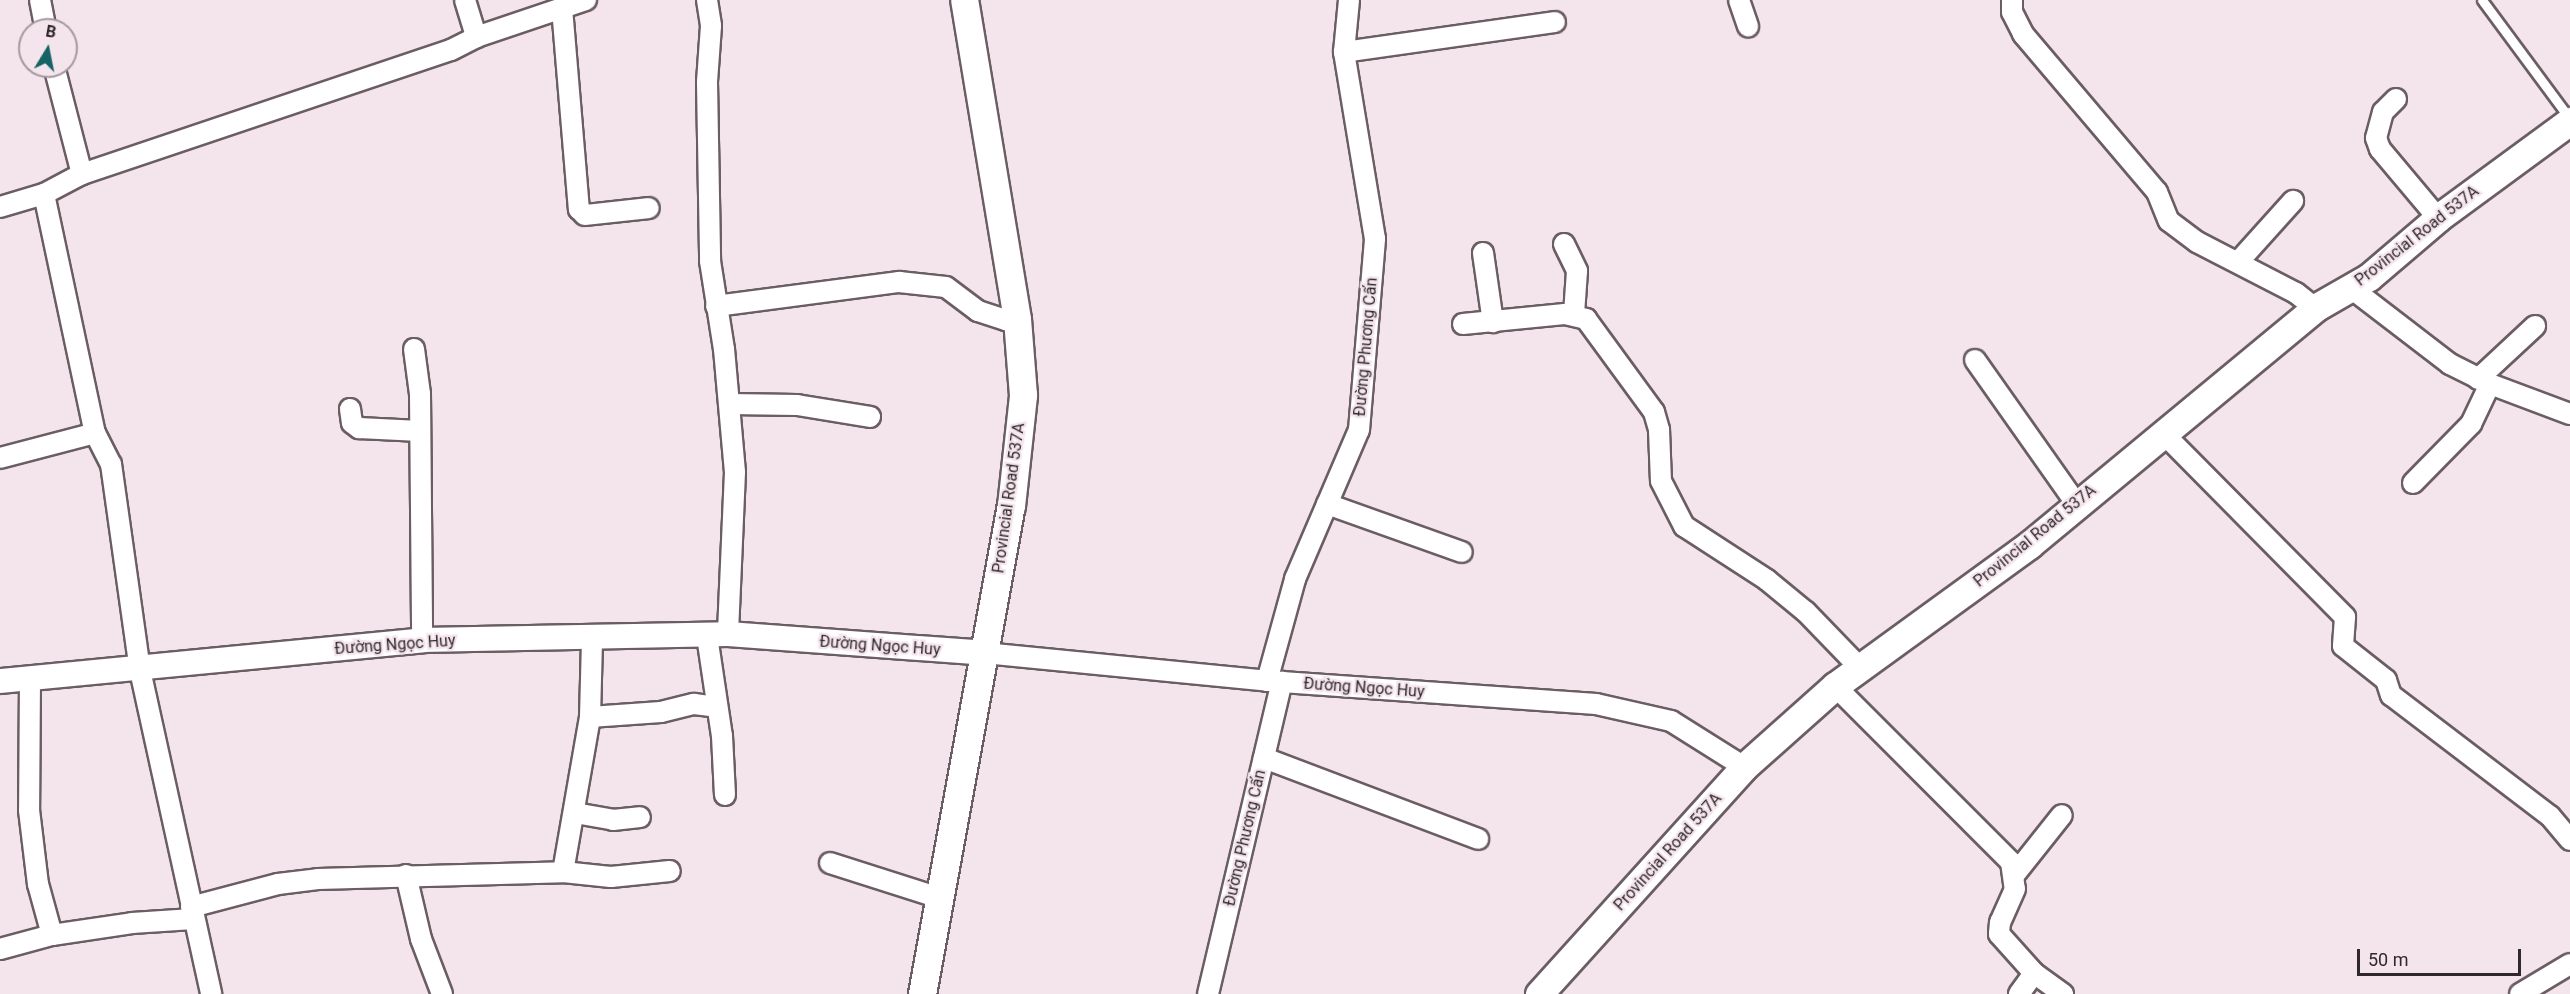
<!DOCTYPE html>
<html>
<head>
<meta charset="utf-8">
<style>
  body { margin:0 }
  #map { position:relative; width:2570px; height:994px; overflow:hidden; background:#f4e4eb; font-family:Roboto,sans-serif }
  div>[style] { position:absolute }
  .roads { filter:drop-shadow(2px 0 #6b5d64) drop-shadow(-2px 0 #6b5d64) drop-shadow(0 2px #6b5d64) drop-shadow(0 -2px #6b5d64) }
  .service>* { height:9px; margin:-4.5px; padding:0 4.5px; transform-origin:4.5px; border-radius:4.5px; background:#fff }
  .minor>* { height:20px; margin:-10px; padding:0 10px; transform-origin:10px; border-radius:10px; background:#fff }
  .tertiary>* { height:24px; margin:-12px; padding:0 12px; transform-origin:12px; border-radius:12px; background:#fff }
  .secondary>* { height:27px; margin:-13.5px; padding:0 13.5px; transform-origin:13.5px; border-radius:13.5px; background:#fff }
  span { translate:-50% -50%; white-space:nowrap; text-align:center; line-height:1.15; -webkit-text-stroke:4.5px #f4e4eb; paint-order:stroke }
  .street-label { font-size:16px; color:#2f292c }
  .north { position:absolute; left:18px; top:18px; width:60px; height:60px; box-sizing:border-box; background:#f4e4eb; border:2px solid #a5999f; border-radius:50%; rotate:10deg; font-size:16px; font-weight:700; line-height:24px; text-align:center; color:#2f292c }
  .north::after { content:''; display:block; margin:auto; width:21px; height:27px; background:#156465; clip-path:polygon(50% 0,100% 100%,50% 72%,0 100%) }
  .scale { position:absolute; left:2357px; top:949px; width:164px; height:27px; box-sizing:border-box; border:3px solid #2f292c; border-top:0; padding-left:8px; font-size:18px; line-height:21px; white-space:nowrap; color:#2f292c; -webkit-text-stroke:4px #f4e4eb; paint-order:stroke }
</style>
</head>
<body>
<div id="map">
  <div class="roads">
    <div class="service">
      <i style="left:2482px;top:0;width:148px;rotate:53.5deg"></i>
    </div>
    <div class="minor">
      <i style="left:40px;top:0;width:31px;rotate:79deg"></i>
      <i style="left:465px;top:0;width:39px;rotate:73deg"></i>
      <i style="left:707px;top:0;width:26px;rotate:81deg"></i>
      <i style="left:711px;top:26px;width:56px;rotate:94.1deg"></i>
      <i style="left:707px;top:82px;width:179px;rotate:89deg"></i>
      <i style="left:710px;top:261px;width:89px;rotate:81deg"></i>
      <i style="left:724px;top:349px;width:123px;rotate:84.9deg"></i>
      <i style="left:735px;top:472px;width:162px;rotate:92.5deg"></i>
      <i style="left:1739px;top:0;width:28px;rotate:71deg"></i>
      <i style="left:2012px;top:0;width:12px;rotate:90deg"></i>
      <i style="left:2012px;top:12px;width:25px;rotate:63deg"></i>
      <i style="left:2023px;top:34px;width:207px;rotate:49.7deg"></i>
      <i style="left:2157px;top:192px;width:31px;rotate:68deg"></i>
      <i style="left:2169px;top:221px;width:35px;rotate:37deg"></i>
      <i style="left:2197px;top:242px;width:111px;rotate:27.3deg"></i>
      <i style="left:2296px;top:293px;width:24px;rotate:38deg"></i>
      <i style="left:562px;top:8px;width:202px;rotate:85.2deg"></i>
      <i style="left:579px;top:209px;width:8px;rotate:45deg"></i>
      <i style="left:585px;top:215px;width:64px;rotate:-6.2deg"></i>
      <i style="left:1344px;top:52px;width:213px;rotate:-8.1deg"></i>
      <i style="left:54px;top:66px;width:112px;rotate:75.5deg"></i>
      <i style="left:2396px;top:99px;width:18px;rotate:135deg"></i>
      <i style="left:2383px;top:112px;width:27px;rotate:105deg"></i>
      <i style="left:2376px;top:138px;width:12px;rotate:70deg"></i>
      <i style="left:2380px;top:149px;width:90px;rotate:50deg"></i>
      <i style="left:44px;top:194px;width:244px;rotate:78deg"></i>
      <i style="left:95px;top:433px;width:35px;rotate:63deg"></i>
      <i style="left:111px;top:464px;width:208px;rotate:82deg"></i>
      <i style="left:140px;top:670px;width:332px;rotate:77.6deg"></i>
      <i style="left:0;top:207px;width:46px;rotate:-16.5deg"></i>
      <i style="left:44px;top:194px;width:43px;rotate:-27.8deg"></i>
      <i style="left:82px;top:174px;width:389px;rotate:-18.6deg"></i>
      <i style="left:451px;top:50px;width:28px;rotate:-27deg"></i>
      <i style="left:476px;top:37px;width:116px;rotate:-18.6deg"></i>
      <i style="left:1564px;top:244px;width:30px;rotate:64deg"></i>
      <i style="left:1577px;top:271px;width:43px;rotate:94deg"></i>
      <i style="left:1483px;top:253px;width:70px;rotate:81.8deg"></i>
      <i style="left:2239px;top:261px;width:81px;rotate:-48deg"></i>
      <i style="left:2351px;top:288px;width:125px;rotate:37.5deg"></i>
      <i style="left:2450px;top:364px;width:45px;rotate:26.6deg"></i>
      <i style="left:2490px;top:384px;width:85px;rotate:20.6deg"></i>
      <i style="left:716px;top:306px;width:185px;rotate:-7.5deg"></i>
      <i style="left:899px;top:282px;width:47px;rotate:6.1deg"></i>
      <i style="left:946px;top:287px;width:40px;rotate:37deg"></i>
      <i style="left:978px;top:311px;width:29px;rotate:18deg"></i>
      <i style="left:1006px;top:320px;width:11px;rotate:-5deg"></i>
      <i style="left:1463px;top:324px;width:102px;rotate:-5.6deg"></i>
      <i style="left:1565px;top:314px;width:22px;rotate:13deg"></i>
      <i style="left:1586px;top:319px;width:115px;rotate:53.8deg"></i>
      <i style="left:1654px;top:412px;width:19px;rotate:74deg"></i>
      <i style="left:1659px;top:430px;width:51px;rotate:87.8deg"></i>
      <i style="left:1661px;top:481px;width:51px;rotate:62.9deg"></i>
      <i style="left:1684px;top:526px;width:99px;rotate:33deg"></i>
      <i style="left:1767px;top:580px;width:50px;rotate:39.4deg"></i>
      <i style="left:1806px;top:612px;width:78px;rotate:46deg"></i>
      <i style="left:414px;top:349px;width:45px;rotate:82.4deg"></i>
      <i style="left:420px;top:394px;width:246px;rotate:89.5deg"></i>
      <i style="left:1975px;top:360px;width:175px;rotate:54.8deg"></i>
      <i style="left:2478px;top:379px;width:78px;rotate:-42.9deg"></i>
      <i style="left:730px;top:404px;width:67px;rotate:0.9deg"></i>
      <i style="left:797px;top:405px;width:74px;rotate:9.3deg"></i>
      <i style="left:350px;top:409px;width:14px;rotate:82deg"></i>
      <i style="left:352px;top:423px;width:9px;rotate:36deg"></i>
      <i style="left:359px;top:428px;width:61px;rotate:2.8deg"></i>
      <i style="left:2163px;top:433px;width:259px;rotate:45.3deg"></i>
      <i style="left:2345px;top:617px;width:29px;rotate:94deg"></i>
      <i style="left:2343px;top:646px;width:55px;rotate:38.3deg"></i>
      <i style="left:2386px;top:680px;width:16px;rotate:72deg"></i>
      <i style="left:2391px;top:695px;width:200px;rotate:37.3deg"></i>
      <i style="left:2550px;top:816px;width:31px;rotate:50deg"></i>
      <i style="left:0;top:458px;width:98px;rotate:-14.7deg"></i>
      <i style="left:2413px;top:483px;width:83px;rotate:-45.5deg"></i>
      <i style="left:2471px;top:424px;width:44px;rotate:-64.6deg"></i>
      <i style="left:1327px;top:504px;width:143px;rotate:19.6deg"></i>
      <i style="left:707px;top:636px;width:101px;rotate:81.5deg"></i>
      <i style="left:722px;top:736px;width:59px;rotate:87.1deg"></i>
      <i style="left:984px;top:653px;width:299px;rotate:5.6deg"></i>
      <i style="left:1282px;top:682px;width:315px;rotate:4deg"></i>
      <i style="left:1596px;top:704px;width:77px;rotate:12.8deg"></i>
      <i style="left:1671px;top:721px;width:86px;rotate:32.2deg"></i>
      <i style="left:30px;top:679px;width:131px;rotate:90.4deg"></i>
      <i style="left:29px;top:810px;width:75px;rotate:83.1deg"></i>
      <i style="left:38px;top:884px;width:53px;rotate:74.6deg"></i>
      <i style="left:1267px;top:681px;width:106px;rotate:-74.6deg"></i>
      <i style="left:1295px;top:579px;width:162px;rotate:-66.8deg"></i>
      <i style="left:1359px;top:430px;width:192px;rotate:-85.2deg"></i>
      <i style="left:1375px;top:239px;width:190px;rotate:-99.4deg"></i>
      <i style="left:1344px;top:52px;width:52px;rotate:-84.5deg"></i>
      <i style="left:1835px;top:686px;width:249px;rotate:45deg"></i>
      <i style="left:2011px;top:862px;width:27px;rotate:82deg"></i>
      <i style="left:2015px;top:889px;width:36px;rotate:114deg"></i>
      <i style="left:2000px;top:922px;width:12px;rotate:95deg"></i>
      <i style="left:1999px;top:934px;width:52px;rotate:48.1deg"></i>
      <i style="left:2034px;top:973px;width:36px;rotate:36deg"></i>
      <i style="left:590px;top:717px;width:71px;rotate:-4deg"></i>
      <i style="left:661px;top:712px;width:34px;rotate:-14deg"></i>
      <i style="left:694px;top:704px;width:23px;rotate:7deg"></i>
      <i style="left:1264px;top:758px;width:229px;rotate:20.7deg"></i>
      <i style="left:575px;top:813px;width:39px;rotate:10deg"></i>
      <i style="left:613px;top:820px;width:27px;rotate:-6deg"></i>
      <i style="left:830px;top:863px;width:115px;rotate:17.7deg"></i>
      <i style="left:563px;top:872px;width:157px;rotate:-80.1deg"></i>
      <i style="left:590px;top:717px;width:77px;rotate:-88.5deg"></i>
      <i style="left:2015px;top:874px;width:75px;rotate:-51.5deg"></i>
      <i style="left:406px;top:875px;width:66px;rotate:76.8deg"></i>
      <i style="left:421px;top:939px;width:59px;rotate:69.1deg"></i>
      <i style="left:191px;top:907px;width:90px;rotate:-14.8deg"></i>
      <i style="left:278px;top:884px;width:40px;rotate:-7.1deg"></i>
      <i style="left:318px;top:879px;width:245px;rotate:-1.6deg"></i>
      <i style="left:563px;top:872px;width:48px;rotate:5.9deg"></i>
      <i style="left:611px;top:877px;width:59px;rotate:-5.8deg"></i>
      <i style="left:0;top:949px;width:54px;rotate:-15.1deg"></i>
      <i style="left:52px;top:935px;width:81px;rotate:-8.5deg"></i>
      <i style="left:132px;top:923px;width:61px;rotate:-3.8deg"></i>
      <i style="left:1208px;top:994px;width:321px;rotate:-76.7deg"></i>
      <i style="left:2019px;top:994px;width:26px;rotate:-54deg"></i>
      <i style="left:2520px;top:994px;width:58px;rotate:-31deg"></i>
    </div>
    <div class="tertiary">
      <i style="left:0;top:681px;width:424px;rotate:-5.5deg"></i>
      <i style="left:422px;top:640px;width:306px;rotate:-1.1deg"></i>
      <i style="left:728px;top:634px;width:257px;rotate:4.2deg"></i>
    </div>
    <div class="secondary">
      <i style="left:922px;top:994px;width:496px;rotate:-79.7deg"></i>
      <i style="left:1011px;top:506px;width:112px;rotate:-83.8deg"></i>
      <i style="left:1023px;top:395px;width:76px;rotate:-94.5deg"></i>
      <i style="left:1017px;top:319px;width:323px;rotate:-99.4deg"></i>
      <i style="left:1539px;top:994px;width:306px;rotate:-47.9deg"></i>
      <i style="left:1744px;top:767px;width:122px;rotate:-41.7deg"></i>
      <i style="left:1835px;top:686px;width:240px;rotate:-36deg"></i>
      <i style="left:2029px;top:545px;width:371px;rotate:-39.6deg"></i>
      <i style="left:2315px;top:308px;width:62px;rotate:-29.9deg"></i>
      <i style="left:2369px;top:277px;width:91px;rotate:-40.5deg"></i>
      <i style="left:2438px;top:218px;width:164px;rotate:-36.3deg"></i>
    </div>
  </div>
  <div class="street-label">
    <span style="left:2417px;top:236px;rotate:-38deg">Provincial Road 537A</span>
    <span style="left:1366px;top:347px;rotate:-85deg">Đường Phương Cấn</span>
    <span style="left:1009px;top:498px;rotate:-82deg">Provincial Road 537A</span>
    <span style="left:2035px;top:536px;rotate:-39deg">Provincial Road 537A</span>
    <span style="left:395px;top:645px;rotate:-4deg">Đường Ngọc Huy</span>
    <span style="left:880px;top:646px;rotate:4deg">Đường Ngọc Huy</span>
    <span style="left:1364px;top:688px;rotate:4deg">Đường Ngọc Huy</span>
    <span style="left:1245px;top:838px;rotate:-77deg">Đường Phương Cấn</span>
    <span style="left:1668px;top:852px;rotate:-48deg">Provincial Road 537A</span>
  </div>
  <div class="north">B</div>
  <div class="scale">50 m</div>
</div>
</body>
</html>
